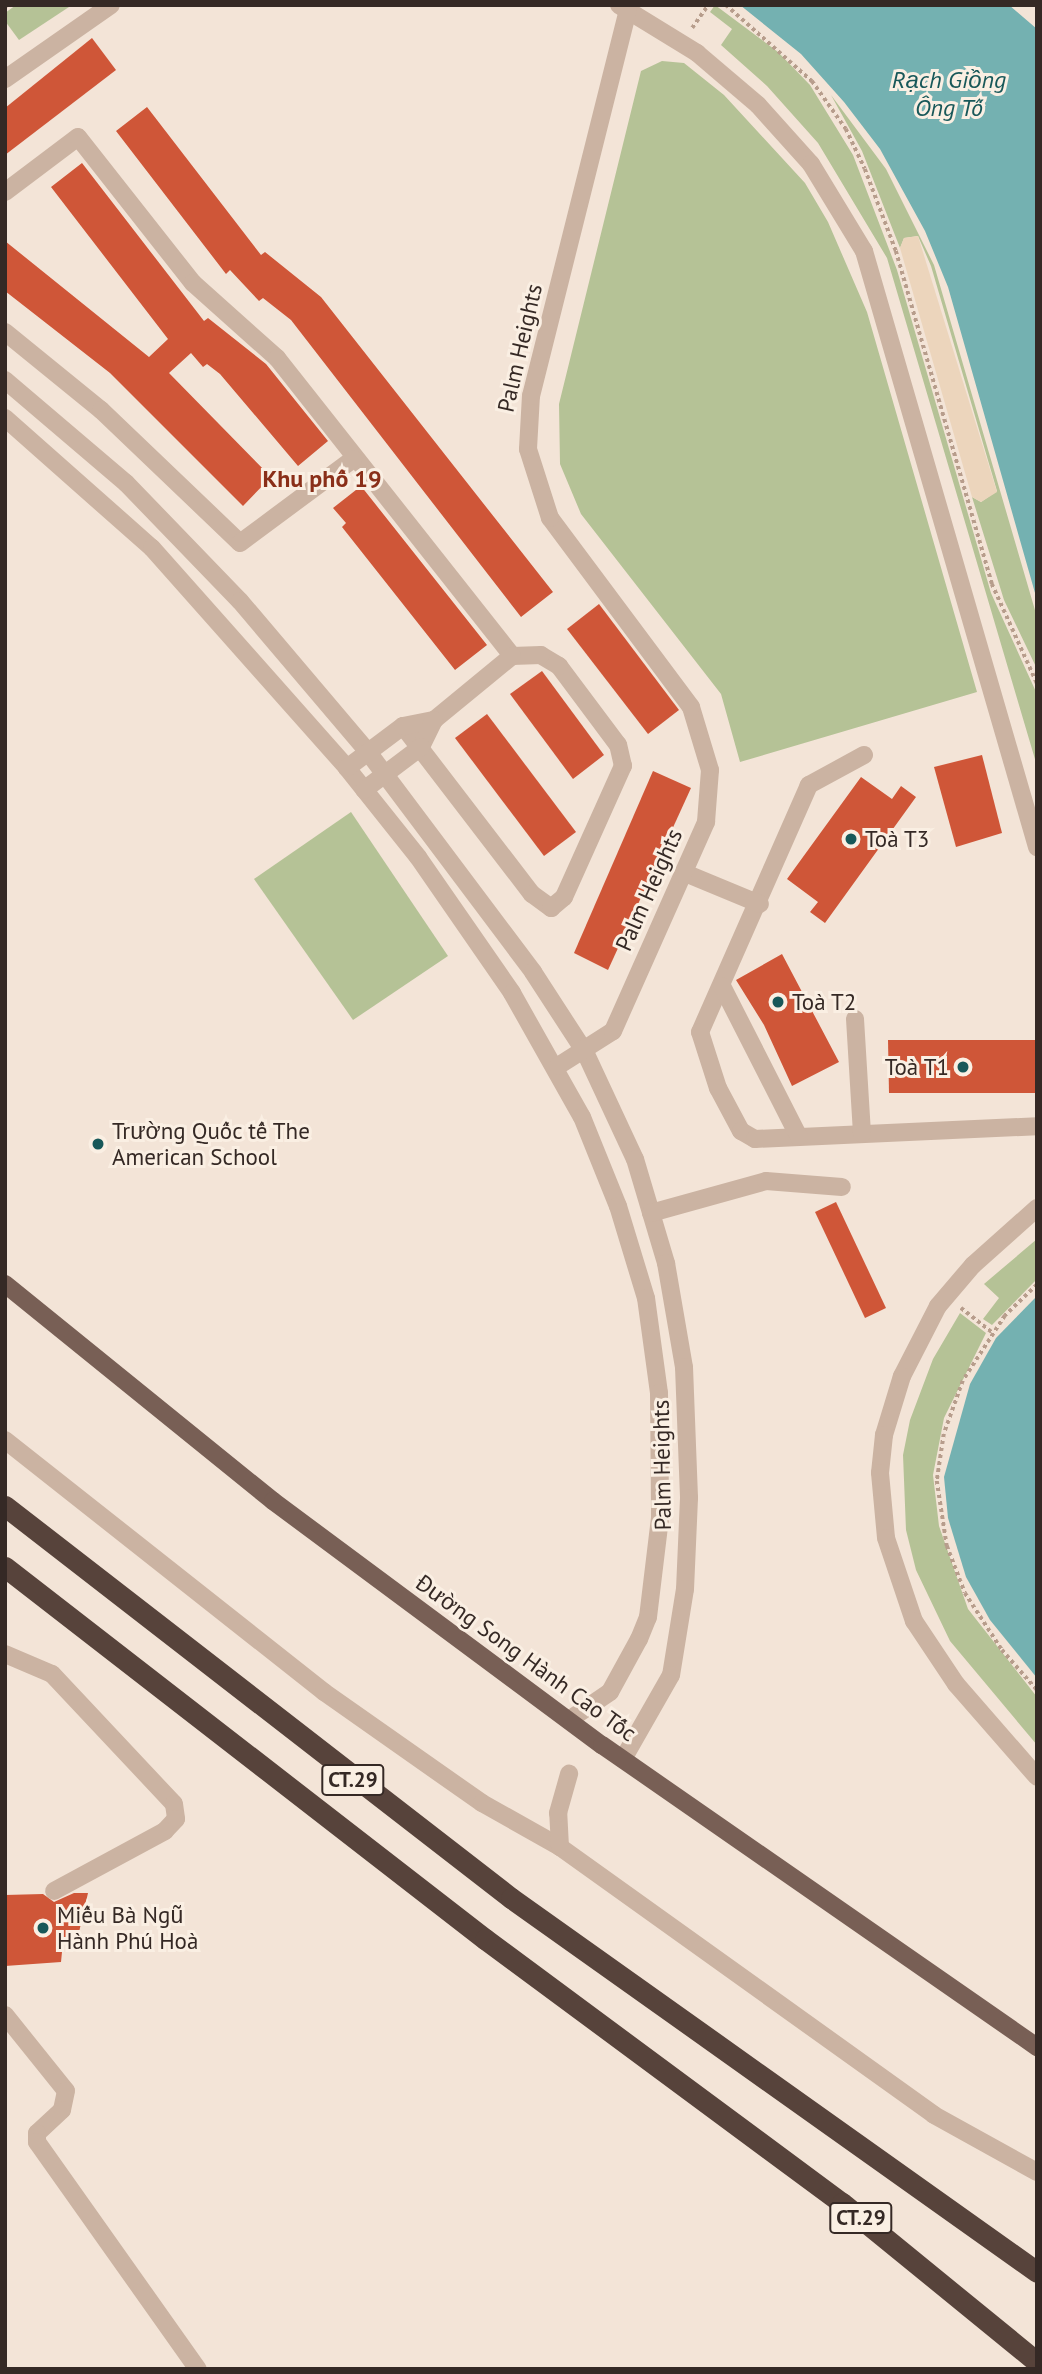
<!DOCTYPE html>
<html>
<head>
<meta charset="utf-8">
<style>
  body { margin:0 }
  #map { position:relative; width:1042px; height:2374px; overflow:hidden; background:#f3e4d7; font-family:"PT Sans",sans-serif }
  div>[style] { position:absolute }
  .green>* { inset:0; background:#b5c296 }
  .plaza>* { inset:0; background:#ecd5bc }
  .water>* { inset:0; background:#74b1b1 }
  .building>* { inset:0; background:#cf5638 }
  .path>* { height:3.5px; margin-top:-1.75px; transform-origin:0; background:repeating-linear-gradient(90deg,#b79d8c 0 3.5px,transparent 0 7px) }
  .minor>* { height:18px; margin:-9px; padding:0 9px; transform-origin:9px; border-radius:9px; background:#cbb3a2 }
  .major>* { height:18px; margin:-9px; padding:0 9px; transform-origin:9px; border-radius:9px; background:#785f55 }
  .highway>* { height:21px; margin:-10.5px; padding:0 10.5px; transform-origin:10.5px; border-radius:10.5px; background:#57433b }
  .dots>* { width:19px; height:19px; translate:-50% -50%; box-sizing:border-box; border:4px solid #faefe3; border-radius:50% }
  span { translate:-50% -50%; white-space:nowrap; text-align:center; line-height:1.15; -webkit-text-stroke:6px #faefe3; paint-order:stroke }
  .shield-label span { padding:2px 5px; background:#faefe3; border:2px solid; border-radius:5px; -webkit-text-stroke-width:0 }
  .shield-label { font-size:21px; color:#352925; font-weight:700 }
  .street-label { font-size:23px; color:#352925 }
  .poi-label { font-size:23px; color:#352925 }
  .left { translate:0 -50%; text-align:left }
  .right { translate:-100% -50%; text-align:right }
  .water-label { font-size:24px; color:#185859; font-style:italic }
  .neighbourhood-label { font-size:24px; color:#8a2f19; font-weight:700 }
  .frame { position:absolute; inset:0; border:7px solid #352925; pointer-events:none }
</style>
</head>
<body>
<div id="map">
  <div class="green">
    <i style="clip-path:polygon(16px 5px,72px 5px,19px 40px,5px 21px,5px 13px)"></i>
    <i style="clip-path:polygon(715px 5px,778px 52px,810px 85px,853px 155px,897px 270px,991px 593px,1037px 694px,1037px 766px,887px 258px,818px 143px,767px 86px,721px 45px,732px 29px,710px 12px)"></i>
    <i style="clip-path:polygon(662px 61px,684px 63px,724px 95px,805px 183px,828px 222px,867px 312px,977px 692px,740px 762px,721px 694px,581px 514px,560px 464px,559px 404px,641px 71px)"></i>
    <i style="clip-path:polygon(831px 95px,886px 169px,934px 265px,1037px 617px,1037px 669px,1004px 600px,972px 497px,981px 502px,997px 491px,931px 266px,918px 236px,904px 238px,900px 248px,862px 151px)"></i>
    <i style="clip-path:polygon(351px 812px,448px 956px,353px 1020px,254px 879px)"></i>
    <i style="clip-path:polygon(1037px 1239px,1037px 1279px,992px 1325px,983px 1319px,999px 1298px,984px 1284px)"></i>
    <i style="clip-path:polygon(960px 1313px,986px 1333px,944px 1418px,933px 1475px,939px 1526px,968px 1609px,1037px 1697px,1037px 1745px,950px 1641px,916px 1570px,906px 1530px,903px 1455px,910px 1420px,933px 1359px)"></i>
  </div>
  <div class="plaza">
    <i style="clip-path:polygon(918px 236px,997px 492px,981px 502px,972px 497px,900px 248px,904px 238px)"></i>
  </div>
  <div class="water">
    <i style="clip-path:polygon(740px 5px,1009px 5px,1037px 29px,1037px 600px,948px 287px,925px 231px,880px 149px,844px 102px,801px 54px)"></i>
    <i style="clip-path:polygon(1037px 1296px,1037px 1678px,990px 1620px,966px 1577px,948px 1518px,944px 1477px,970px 1384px,996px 1338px)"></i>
  </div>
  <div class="building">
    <i style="clip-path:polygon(92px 38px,116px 70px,5px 155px,5px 108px)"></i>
    <i style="clip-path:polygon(147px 107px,261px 255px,265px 252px,321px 297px,553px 592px,521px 617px,291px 320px,263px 298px,259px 301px,230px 270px,226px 274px,116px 131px)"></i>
    <i style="clip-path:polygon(82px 163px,204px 321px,208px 318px,266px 364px,328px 441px,298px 466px,220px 374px,207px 364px,203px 367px,191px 353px,169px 373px,271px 477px,243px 506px,110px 373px,5px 291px,5px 241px,149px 357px,168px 339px,51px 187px)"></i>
    <i style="clip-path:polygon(361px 486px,487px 645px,455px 670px,342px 527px,346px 523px,333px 508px)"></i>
    <i style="clip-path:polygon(599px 604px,679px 710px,648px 734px,567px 629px)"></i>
    <i style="clip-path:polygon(542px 671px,604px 755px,573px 779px,510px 694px)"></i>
    <i style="clip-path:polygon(487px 714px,576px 832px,544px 856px,455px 738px)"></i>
    <i style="clip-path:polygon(982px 755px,1002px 833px,956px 847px,934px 767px)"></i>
    <i style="clip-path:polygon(653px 771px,691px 788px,608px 970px,574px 953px)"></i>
    <i style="clip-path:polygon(861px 777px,892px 799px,901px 786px,916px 797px,825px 923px,810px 912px,818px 902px,787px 879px)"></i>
    <i style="clip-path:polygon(782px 954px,839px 1062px,792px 1086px,764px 1025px,736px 980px)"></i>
    <i style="clip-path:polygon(888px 1040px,1037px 1040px,1037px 1093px,889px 1093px)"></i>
    <i style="clip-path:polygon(836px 1202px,886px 1308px,865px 1318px,815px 1212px)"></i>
    <i style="clip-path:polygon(74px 1893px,88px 1893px,77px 1941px,63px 1942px,61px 1962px,5px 1966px,5px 1895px,43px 1894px,54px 1902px)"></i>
  </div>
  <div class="path">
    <i style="left:726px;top:5px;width:115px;rotate:41.5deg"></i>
    <i style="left:812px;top:81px;width:59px;rotate:54.7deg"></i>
    <i style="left:846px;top:129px;width:44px;rotate:64.6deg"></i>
    <i style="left:865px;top:169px;width:88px;rotate:69.3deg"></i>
    <i style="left:896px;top:251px;width:347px;rotate:73.9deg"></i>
    <i style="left:992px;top:584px;width:109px;rotate:65.6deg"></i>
    <i style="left:5px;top:7px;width:3px;rotate:-45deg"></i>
    <i style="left:692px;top:28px;width:28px;rotate:-55deg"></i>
    <i style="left:1037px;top:1285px;width:45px;rotate:135.9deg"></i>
    <i style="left:1005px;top:1316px;width:77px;rotate:122.9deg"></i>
    <i style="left:963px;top:1381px;width:56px;rotate:109.7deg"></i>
    <i style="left:944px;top:1434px;width:48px;rotate:98.5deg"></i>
    <i style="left:937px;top:1481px;width:66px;rotate:81.3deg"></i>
    <i style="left:947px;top:1546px;width:50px;rotate:69deg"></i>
    <i style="left:965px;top:1593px;width:68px;rotate:57deg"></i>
    <i style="left:1002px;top:1650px;width:53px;rotate:48.8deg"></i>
    <i style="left:961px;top:1308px;width:39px;rotate:38deg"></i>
  </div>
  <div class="minor">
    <i style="left:619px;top:5px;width:92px;rotate:31.6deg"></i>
    <i style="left:697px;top:53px;width:80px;rotate:40.4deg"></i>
    <i style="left:758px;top:105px;width:79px;rotate:48.1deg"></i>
    <i style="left:811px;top:164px;width:102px;rotate:58.7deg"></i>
    <i style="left:864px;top:251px;width:621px;rotate:73.81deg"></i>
    <i style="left:5px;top:79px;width:129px;rotate:-34.9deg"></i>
    <i style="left:5px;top:192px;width:91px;rotate:-37deg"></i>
    <i style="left:78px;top:137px;width:186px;rotate:51.8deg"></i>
    <i style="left:193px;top:283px;width:113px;rotate:41.8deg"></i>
    <i style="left:277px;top:358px;width:380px;rotate:51.7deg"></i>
    <i style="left:5px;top:332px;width:124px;rotate:39.1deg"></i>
    <i style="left:101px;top:410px;width:192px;rotate:43.7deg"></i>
    <i style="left:240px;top:543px;width:141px;rotate:-36.6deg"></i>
    <i style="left:5px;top:380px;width:159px;rotate:40.4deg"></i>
    <i style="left:126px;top:483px;width:164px;rotate:46deg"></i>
    <i style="left:240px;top:601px;width:198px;rotate:49.7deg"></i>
    <i style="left:368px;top:752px;width:275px;rotate:53.1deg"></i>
    <i style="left:533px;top:972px;width:95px;rotate:57deg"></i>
    <i style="left:585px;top:1052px;width:118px;rotate:65deg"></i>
    <i style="left:635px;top:1159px;width:109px;rotate:73.4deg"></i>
    <i style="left:666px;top:1263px;width:106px;rotate:80.2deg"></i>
    <i style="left:684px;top:1367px;width:131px;rotate:87.8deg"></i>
    <i style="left:689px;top:1498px;width:91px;rotate:92.5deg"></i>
    <i style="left:685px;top:1589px;width:87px;rotate:99.2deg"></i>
    <i style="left:671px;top:1675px;width:97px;rotate:119.7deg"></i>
    <i style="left:5px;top:418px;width:196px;rotate:41.5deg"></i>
    <i style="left:152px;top:548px;width:294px;rotate:48.4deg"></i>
    <i style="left:347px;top:768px;width:114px;rotate:51.4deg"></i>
    <i style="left:418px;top:857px;width:165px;rotate:55.3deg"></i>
    <i style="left:512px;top:993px;width:142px;rotate:60.6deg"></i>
    <i style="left:582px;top:1117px;width:96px;rotate:68deg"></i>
    <i style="left:618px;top:1206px;width:96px;rotate:73.1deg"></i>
    <i style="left:646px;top:1298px;width:96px;rotate:82.2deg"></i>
    <i style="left:659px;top:1393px;width:125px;rotate:89.5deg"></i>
    <i style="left:660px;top:1518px;width:100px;rotate:96.9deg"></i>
    <i style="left:648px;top:1617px;width:24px;rotate:112deg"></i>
    <i style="left:639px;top:1639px;width:60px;rotate:118.7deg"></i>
    <i style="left:610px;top:1692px;width:50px;rotate:145.7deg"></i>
    <i style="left:403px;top:726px;width:212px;rotate:52.5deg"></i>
    <i style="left:532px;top:894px;width:24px;rotate:36deg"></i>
    <i style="left:551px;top:908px;width:17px;rotate:-40deg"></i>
    <i style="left:564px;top:897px;width:144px;rotate:-65.8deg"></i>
    <i style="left:623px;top:766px;width:22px;rotate:-103deg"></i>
    <i style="left:618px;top:745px;width:99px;rotate:-126.8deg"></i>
    <i style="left:559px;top:666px;width:21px;rotate:-149deg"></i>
    <i style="left:541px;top:655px;width:29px;rotate:178deg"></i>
    <i style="left:512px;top:656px;width:101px;rotate:140.6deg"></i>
    <i style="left:864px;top:755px;width:63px;rotate:151.4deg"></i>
    <i style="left:809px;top:785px;width:270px;rotate:113.8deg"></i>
    <i style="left:700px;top:1032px;width:59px;rotate:72.2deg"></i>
    <i style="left:718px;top:1088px;width:49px;rotate:61.9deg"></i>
    <i style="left:741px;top:1131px;width:16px;rotate:30deg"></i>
    <i style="left:755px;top:1139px;width:282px;rotate:-2.6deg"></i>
    <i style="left:347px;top:768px;width:70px;rotate:-36.9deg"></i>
    <i style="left:403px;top:726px;width:32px;rotate:-11deg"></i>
    <i style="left:434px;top:720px;width:30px;rotate:116deg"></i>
    <i style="left:421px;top:747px;width:71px;rotate:143deg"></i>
    <i style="left:685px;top:873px;width:81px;rotate:22.5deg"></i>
    <i style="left:722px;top:986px;width:169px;rotate:63deg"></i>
    <i style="left:855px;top:1019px;width:115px;rotate:86.5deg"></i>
    <i style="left:558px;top:1066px;width:65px;rotate:-32.5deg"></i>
    <i style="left:613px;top:1031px;width:229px;rotate:-66deg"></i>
    <i style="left:706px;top:822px;width:52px;rotate:-85.6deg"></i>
    <i style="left:710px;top:770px;width:66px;rotate:-106.8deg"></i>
    <i style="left:691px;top:707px;width:236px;rotate:-126.7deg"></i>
    <i style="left:550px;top:518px;width:72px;rotate:-107.7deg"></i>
    <i style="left:528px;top:449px;width:53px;rotate:-86.8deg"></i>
    <i style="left:531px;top:396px;width:398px;rotate:-75.9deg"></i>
    <i style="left:1037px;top:1208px;width:86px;rotate:138.3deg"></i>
    <i style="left:973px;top:1265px;width:54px;rotate:130.5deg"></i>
    <i style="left:938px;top:1306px;width:79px;rotate:117.2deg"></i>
    <i style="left:902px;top:1376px;width:62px;rotate:107deg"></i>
    <i style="left:884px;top:1435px;width:38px;rotate:96deg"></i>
    <i style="left:880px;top:1473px;width:65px;rotate:84.7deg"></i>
    <i style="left:886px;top:1538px;width:88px;rotate:71.4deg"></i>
    <i style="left:914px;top:1621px;width:76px;rotate:56.3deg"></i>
    <i style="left:956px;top:1684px;width:123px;rotate:48.9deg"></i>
    <i style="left:651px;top:1213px;width:119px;rotate:-15.5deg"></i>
    <i style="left:766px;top:1181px;width:76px;rotate:4.5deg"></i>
    <i style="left:5px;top:1440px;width:407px;rotate:38.3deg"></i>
    <i style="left:324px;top:1692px;width:193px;rotate:35.1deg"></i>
    <i style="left:482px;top:1803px;width:90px;rotate:29.4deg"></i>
    <i style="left:560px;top:1847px;width:460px;rotate:35.6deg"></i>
    <i style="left:934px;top:2115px;width:118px;rotate:29deg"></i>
    <i style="left:5px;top:1654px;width:51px;rotate:23.1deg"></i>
    <i style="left:52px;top:1674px;width:178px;rotate:46.8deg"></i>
    <i style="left:174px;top:1804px;width:15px;rotate:82deg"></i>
    <i style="left:176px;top:1819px;width:16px;rotate:133deg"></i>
    <i style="left:165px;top:1831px;width:126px;rotate:151.6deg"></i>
    <i style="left:560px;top:1847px;width:34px;rotate:-93deg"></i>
    <i style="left:558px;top:1813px;width:41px;rotate:-74.2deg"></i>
    <i style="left:5px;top:2015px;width:97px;rotate:51.2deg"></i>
    <i style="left:66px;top:2091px;width:19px;rotate:102deg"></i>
    <i style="left:62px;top:2110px;width:34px;rotate:137deg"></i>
    <i style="left:37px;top:2133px;width:9px;rotate:90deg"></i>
    <i style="left:37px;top:2142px;width:278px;rotate:54.7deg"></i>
  </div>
  <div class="major">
    <i style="left:5px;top:1284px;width:345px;rotate:39deg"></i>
    <i style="left:273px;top:1501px;width:410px;rotate:36.6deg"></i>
    <i style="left:602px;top:1745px;width:530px;rotate:34.77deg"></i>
  </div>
  <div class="highway">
    <i style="left:5px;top:1506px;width:640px;rotate:37.77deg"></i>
    <i style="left:511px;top:1898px;width:645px;rotate:35.41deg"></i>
    <i style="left:5px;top:1567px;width:607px;rotate:37.78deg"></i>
    <i style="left:485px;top:1939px;width:444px;rotate:36.5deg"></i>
    <i style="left:842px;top:2203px;width:252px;rotate:39.2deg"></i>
  </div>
  <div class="dots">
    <i style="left:851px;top:839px;background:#185859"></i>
    <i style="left:778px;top:1002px;background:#185859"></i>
    <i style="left:963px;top:1067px;background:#185859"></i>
    <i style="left:98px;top:1144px;background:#185859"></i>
    <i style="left:43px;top:1928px;background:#185859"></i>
  </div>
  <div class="shield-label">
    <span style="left:353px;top:1780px">CT.29</span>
    <span style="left:861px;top:2218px">CT.29</span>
  </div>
  <div class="street-label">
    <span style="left:520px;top:348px;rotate:-77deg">Palm Heights</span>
    <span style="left:649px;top:890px;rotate:-66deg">Palm Heights</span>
    <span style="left:662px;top:1465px;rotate:-91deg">Palm Heights</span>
    <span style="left:526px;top:1658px;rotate:36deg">Đường Song Hành Cao Tốc</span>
  </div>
  <div class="poi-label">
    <span class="left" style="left:865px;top:839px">Toà T3</span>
    <span class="left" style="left:792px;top:1002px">Toà T2</span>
    <span class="right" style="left:949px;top:1067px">Toà T1</span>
    <span class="left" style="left:112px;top:1144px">Trường Quốc tế The<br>American School</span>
    <span class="left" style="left:57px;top:1928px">Miếu Bà Ngũ<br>Hành Phú Hoà</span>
  </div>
  <div class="water-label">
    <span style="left:949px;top:94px">Rạch Giồng<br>Ông Tố</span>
  </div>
  <div class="neighbourhood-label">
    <span style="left:322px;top:479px">Khu phố 19</span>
  </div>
  <div class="frame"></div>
</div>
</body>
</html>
